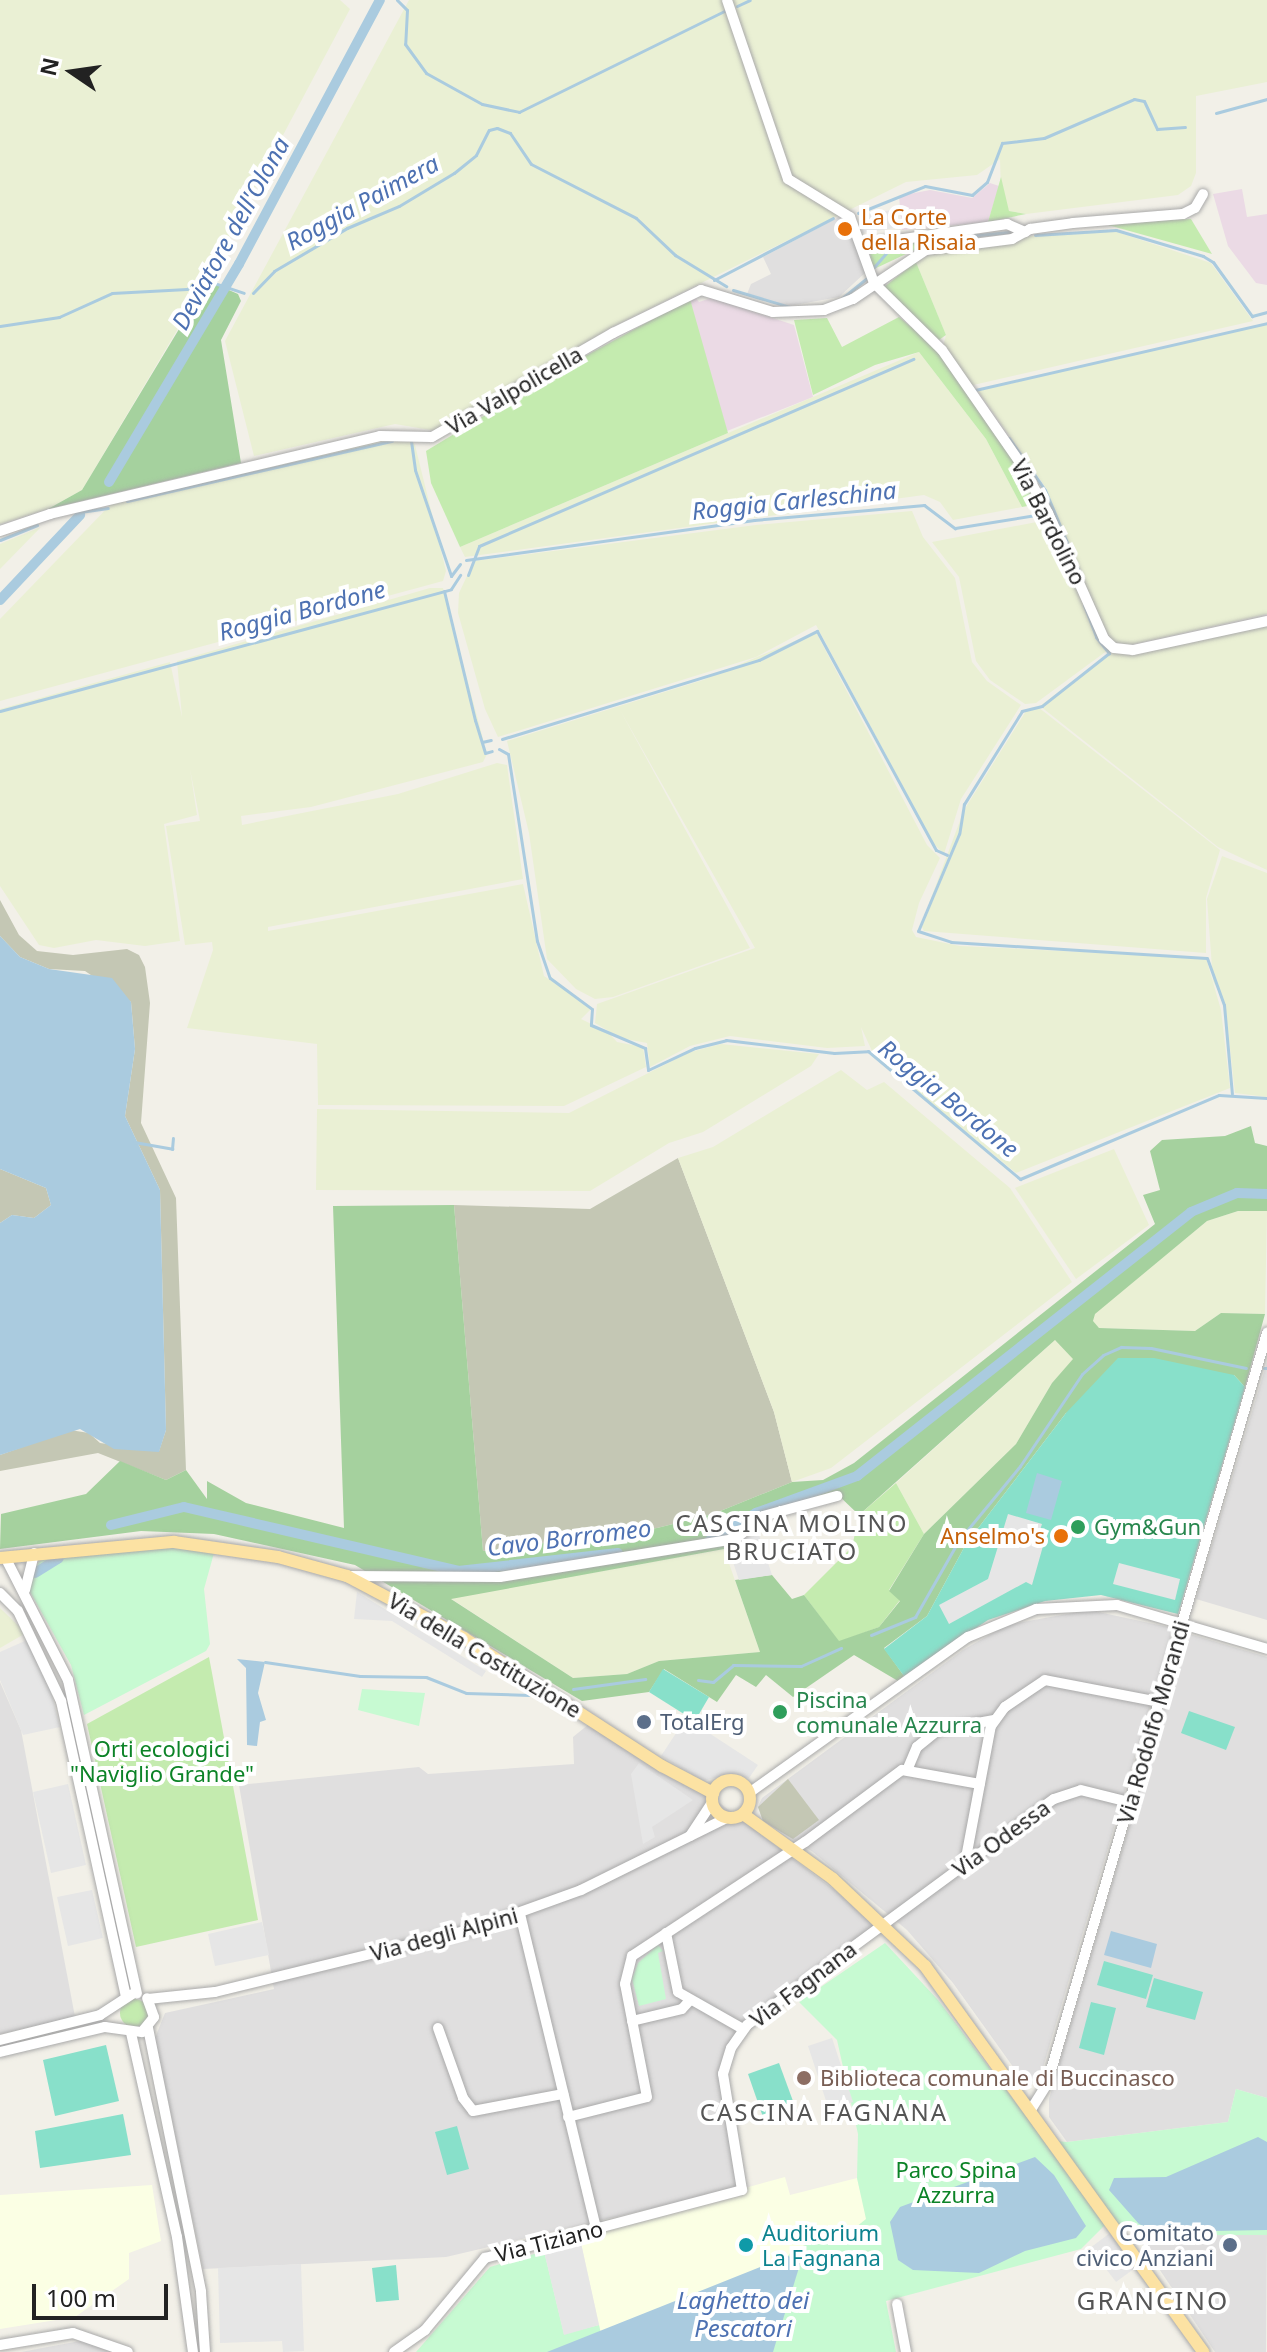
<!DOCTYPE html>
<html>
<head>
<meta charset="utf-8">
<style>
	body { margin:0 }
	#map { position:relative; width:1267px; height:2352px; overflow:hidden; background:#f2f0e8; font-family:"Noto Sans",sans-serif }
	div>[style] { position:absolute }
	.residential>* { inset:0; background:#e0dfdf }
	.industrial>* { inset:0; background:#ebdae5 }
	.education>* { inset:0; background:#fbffe4 }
	.construction>* { inset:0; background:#c4c7b4 }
	.farmland>* { inset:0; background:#eaf0d4 }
	.grass>* { inset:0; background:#c4ebaf }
	.round { border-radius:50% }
	.forest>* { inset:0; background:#a5d19e }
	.park>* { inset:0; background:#c7fad2 }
	.pitch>* { inset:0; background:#88e0ca }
	.parking>* { inset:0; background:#e6e6e6 }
	.water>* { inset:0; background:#aacbdf }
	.stream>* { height:3px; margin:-1.5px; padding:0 1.5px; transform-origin:1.5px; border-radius:1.5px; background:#aacbdf }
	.canal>* { height:10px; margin:-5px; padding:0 5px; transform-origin:5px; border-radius:5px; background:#aacbdf }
	.roads { filter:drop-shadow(0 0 2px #a9a9a9) drop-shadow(0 0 2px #a9a9a9) }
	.minor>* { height:10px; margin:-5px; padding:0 5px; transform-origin:5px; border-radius:5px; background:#fff }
	.major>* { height:12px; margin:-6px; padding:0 6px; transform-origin:6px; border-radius:6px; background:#fce2a3 }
	.major>.ring { margin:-6px; padding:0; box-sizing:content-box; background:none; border:12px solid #fce2a3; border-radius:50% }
	.dots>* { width:22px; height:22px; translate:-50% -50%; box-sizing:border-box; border:4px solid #fff; border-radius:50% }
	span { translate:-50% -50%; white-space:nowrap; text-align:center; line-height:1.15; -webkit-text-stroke:8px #fff; paint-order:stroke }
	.food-label { font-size:22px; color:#c56008 }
	.left { translate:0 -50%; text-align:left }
	.right { translate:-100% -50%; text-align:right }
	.street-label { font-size:22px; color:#222 }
	.leisure-label { font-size:22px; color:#27864d }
	.service-label { font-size:22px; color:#4e5e75 }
	.park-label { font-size:22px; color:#0c8327 }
	.education-label { font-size:22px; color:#785e54 }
	.culture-label { font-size:22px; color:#0d838f }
	.water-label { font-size:24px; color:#4d71b2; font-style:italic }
	.neighbourhood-label { font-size:24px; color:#555; letter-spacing:2px }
	.quarter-label { font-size:26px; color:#555; letter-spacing:2px }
	.north { position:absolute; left:32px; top:32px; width:80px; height:80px; -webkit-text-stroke:6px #fff; paint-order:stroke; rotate:283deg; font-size:22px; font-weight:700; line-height:32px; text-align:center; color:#222 }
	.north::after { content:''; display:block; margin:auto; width:28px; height:36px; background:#222; clip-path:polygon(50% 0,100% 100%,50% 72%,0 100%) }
	.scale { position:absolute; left:32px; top:2284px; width:136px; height:36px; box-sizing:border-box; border:4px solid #222; border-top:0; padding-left:10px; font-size:24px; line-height:28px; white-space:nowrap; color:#222; -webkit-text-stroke:6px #fff; paint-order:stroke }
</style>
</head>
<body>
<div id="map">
	<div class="residential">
		<div style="clip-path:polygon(841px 216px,848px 219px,866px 272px,839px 297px,789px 306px,747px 294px,751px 284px,771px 274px,763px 257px)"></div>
		<div style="clip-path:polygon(1267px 1362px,1267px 1620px,1196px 1599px)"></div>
		<div style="clip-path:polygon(1089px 1610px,1173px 1628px,1042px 2071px,1031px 2085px,1024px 2082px,953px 1983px,907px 1930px,813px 1852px,763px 1821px,758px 1807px,762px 1798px,963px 1650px,1007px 1625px)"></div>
		<div style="clip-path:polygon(1186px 1633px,1267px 1657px,1267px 2098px,1236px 2089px,1228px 2122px,1067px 2142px,1049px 2117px,1049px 2099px)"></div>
		<div style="clip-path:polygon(0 1682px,21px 1730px,75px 2017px,0 2034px)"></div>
		<div style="clip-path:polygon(589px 1724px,709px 1795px,878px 1923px,756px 2013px,719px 2075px,738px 2188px,446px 2257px,203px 2269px,155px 2038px,165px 2013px,274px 1989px,239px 1785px,419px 1767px,428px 1774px,574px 1764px,573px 1737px)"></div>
		<div style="clip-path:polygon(1135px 2233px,1267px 2235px,1266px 2352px,1215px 2352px)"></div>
		<div style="clip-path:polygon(85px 2340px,114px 2352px,21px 2352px)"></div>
	</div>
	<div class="industrial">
		<div style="clip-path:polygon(990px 183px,999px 186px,988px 222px,902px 230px,899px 196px,930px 190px,972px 198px)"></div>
		<div style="clip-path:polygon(1242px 189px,1247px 217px,1267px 214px,1267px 285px,1256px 283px,1228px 246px,1213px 194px)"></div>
		<div style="clip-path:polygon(695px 297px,699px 302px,711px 298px,794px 325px,813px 397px,727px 431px,689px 299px)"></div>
	</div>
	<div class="education">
		<div style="clip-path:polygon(785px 2177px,790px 2195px,857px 2178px,867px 2219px,851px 2231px,793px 2249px,788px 2256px,601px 2334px,579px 2234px)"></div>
		<div style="clip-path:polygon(152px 2185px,161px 2241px,129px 2253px,129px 2279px,75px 2317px,0 2329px,0 2195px)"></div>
	</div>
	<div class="construction">
		<div style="clip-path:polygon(0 900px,19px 935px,37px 951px,73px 955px,127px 949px,139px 955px,145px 967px,150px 1003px,141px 1123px,176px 1198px,186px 1470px,166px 1480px,98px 1453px,0 1471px,0 1455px,70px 1430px,89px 1433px,100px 1443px,159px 1451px,166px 1430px,160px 1190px,125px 1116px,135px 1049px,131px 1002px,85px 971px,49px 969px,20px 957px,0 936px)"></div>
		<div style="clip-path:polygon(678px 1158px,774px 1412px,792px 1482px,713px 1514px,657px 1528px,483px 1551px,454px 1205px,590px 1209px)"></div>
		<div style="clip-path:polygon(0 1169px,46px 1188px,51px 1205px,34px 1218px,12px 1215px,0 1223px)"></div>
		<div style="clip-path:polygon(788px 1779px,819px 1820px,793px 1839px,763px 1821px,758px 1807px)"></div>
	</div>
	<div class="farmland">
		<div style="clip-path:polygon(0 0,340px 0,350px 9px,198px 295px,82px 490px,48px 509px,0 524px)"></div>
		<div style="clip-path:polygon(409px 0,1267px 0,1267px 82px,1196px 96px,1196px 173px,1191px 186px,1178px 195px,1026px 214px,1009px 211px,1001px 192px,1000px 159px,977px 175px,906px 182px,612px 327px,436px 431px,395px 424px,254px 456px,225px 341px)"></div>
		<div style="clip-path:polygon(1114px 231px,1211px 263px,1253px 321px,969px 386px,943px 347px,946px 335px,916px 262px,931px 254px,1031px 236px)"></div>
		<div style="clip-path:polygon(1267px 324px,1267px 614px,1129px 645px,1112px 642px,1092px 606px,1046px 488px,978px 391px)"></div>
		<div style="clip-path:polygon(919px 352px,986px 439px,1022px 507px,953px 520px,940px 502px,924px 495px,465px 557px,460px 547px)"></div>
		<div style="clip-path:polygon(394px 438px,411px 439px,415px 445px,446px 571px,443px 581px,0 701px,0 619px,114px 501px)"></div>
		<div style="clip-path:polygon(912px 511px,923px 537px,955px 578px,972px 662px,987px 681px,1021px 705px,961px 799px,944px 854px,934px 844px,816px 625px,756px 657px,498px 737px,485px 709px,458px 613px,459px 593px,474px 561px,756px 525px)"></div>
		<div style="clip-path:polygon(1047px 520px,1108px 650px,1036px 703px,1025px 704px,990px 680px,976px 661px,959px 577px,932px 542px)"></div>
		<div style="clip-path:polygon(41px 527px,0 569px,0 544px)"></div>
		<div style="clip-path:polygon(430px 588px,443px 588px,487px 754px,483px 762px,311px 807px,241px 816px,242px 825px,398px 794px,497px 763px,507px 765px,523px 879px,268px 927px,268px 931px,523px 884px,544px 976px,592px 1008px,581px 1019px,608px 1032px,617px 1042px,643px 1047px,646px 1067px,564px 1106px,318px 1105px,317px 1044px,187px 1028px,213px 950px,212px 942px,185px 945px,166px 826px,200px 821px,190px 769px,197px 815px,164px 824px,180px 941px,145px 946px,96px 940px,54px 948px,39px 945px,0 886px,0 709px,170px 662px,182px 717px,177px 661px)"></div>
		<div style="clip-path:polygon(1267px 621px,1267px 870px,1218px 847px,1040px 706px,1109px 654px)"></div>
		<div style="clip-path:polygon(816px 632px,927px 845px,940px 858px,919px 903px,912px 930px,916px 937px,960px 946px,1206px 958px,1221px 1010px,1230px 1088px,1016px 1173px,901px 1079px,872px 1051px,861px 1027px,865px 1046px,827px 1048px,730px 1036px,690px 1046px,650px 1067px,647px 1043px,620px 1038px,595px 1023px,597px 1004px,755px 948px,620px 710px,750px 948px,613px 997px,595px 999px,576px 989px,547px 959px,529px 833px,507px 741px,703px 680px)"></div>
		<div style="clip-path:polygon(1038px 707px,1220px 850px,1206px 898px,1206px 953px,924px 931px,921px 925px,964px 810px,1026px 711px)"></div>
		<div style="clip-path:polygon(1222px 856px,1267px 873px,1267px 1097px,1235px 1093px,1225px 1004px,1213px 981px,1207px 899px)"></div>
		<div style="clip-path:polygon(721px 1044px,819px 1054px,811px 1066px,703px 1132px,669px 1143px,590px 1191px,316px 1190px,317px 1109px,569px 1113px,690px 1052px)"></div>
		<div style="clip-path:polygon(841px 1070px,867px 1090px,884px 1082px,1010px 1188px,1072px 1282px,831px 1468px,792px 1482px,774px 1412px,678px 1158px,713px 1147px)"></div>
		<div style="clip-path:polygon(1114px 1149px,1149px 1225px,1076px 1279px,1015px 1188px)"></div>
		<div style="clip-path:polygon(1238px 1211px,1267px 1211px,1265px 1314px,1221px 1313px,1195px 1331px,1099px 1328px,1093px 1322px,1094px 1314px,1207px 1221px)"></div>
		<div style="clip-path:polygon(1055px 1340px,1074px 1359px,1052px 1383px,1016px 1444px,924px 1534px,896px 1483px)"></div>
		<div style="clip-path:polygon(724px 1549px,760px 1652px,659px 1661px,627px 1674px,573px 1678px,450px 1598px)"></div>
		<div style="clip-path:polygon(0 1608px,26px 1633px,0 1648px)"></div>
	</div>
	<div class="grass">
		<div style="clip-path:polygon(1001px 177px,1009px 211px,1026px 214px,988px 222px)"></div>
		<div style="clip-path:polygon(1191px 219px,1212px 254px,1108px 225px,1169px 220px)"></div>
		<div style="clip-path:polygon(923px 239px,923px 246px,872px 270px,869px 245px)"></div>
		<div style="clip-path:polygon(916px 262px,946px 335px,936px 342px,884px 287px)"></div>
		<div style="clip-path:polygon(690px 299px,728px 433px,460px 547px,431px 483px,426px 451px,556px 372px)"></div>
		<div style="clip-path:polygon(899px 317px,934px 346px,1017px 464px,1039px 504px,1022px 507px,986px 439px,919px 352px,875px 365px,813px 395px,794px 320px,827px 318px,842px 347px)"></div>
		<div style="clip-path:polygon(896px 1483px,924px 1534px,889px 1590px,900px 1600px,879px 1627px,839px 1642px,804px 1595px,852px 1547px,859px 1515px)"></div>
		<div style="clip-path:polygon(209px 1657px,258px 1920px,136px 1947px,87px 1724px)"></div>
		<div class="round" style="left:120px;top:1999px;width:28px;height:28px"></div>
	</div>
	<div class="forest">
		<div style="clip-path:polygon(208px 281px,238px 294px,241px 301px,221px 340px,241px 463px,48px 509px,82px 490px)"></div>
		<div style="clip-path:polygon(evenodd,1251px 1126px,1255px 1143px,1267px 1146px,1267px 1211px,1238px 1211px,1207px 1221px,1095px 1314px,1093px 1321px,1099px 1328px,1195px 1331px,1221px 1313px,1265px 1314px,1245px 1387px,1234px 1375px,1066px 1413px,966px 1544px,927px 1616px,884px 1648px,904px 1676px,898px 1681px,854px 1655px,793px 1697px,766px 1675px,756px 1687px,736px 1675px,717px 1702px,664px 1669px,649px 1692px,582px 1701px,355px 1565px,214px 1534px,141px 1531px,0 1549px,1px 1514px,86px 1494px,120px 1461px,166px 1480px,186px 1470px,207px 1499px,207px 1481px,246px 1503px,344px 1528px,333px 1206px,454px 1205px,483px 1551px,657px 1528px,713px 1514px,792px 1482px,823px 1480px,854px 1463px,1155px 1224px,1143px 1195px,1160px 1190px,1150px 1151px,1162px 1140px,1225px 1136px,1251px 1126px,1055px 1340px,1073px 1359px,1052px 1383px,1016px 1444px,924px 1534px,889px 1591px,900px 1601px,879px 1627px,839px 1641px,804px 1595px,792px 1599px,772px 1575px,735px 1580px,760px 1652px,659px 1661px,627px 1674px,573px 1678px,451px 1599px,724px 1549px,723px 1540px,759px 1515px,836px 1493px,859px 1515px,1055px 1340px)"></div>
	</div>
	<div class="park">
		<div style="clip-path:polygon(171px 1548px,214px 1553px,204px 1589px,210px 1644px,206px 1651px,84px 1715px,71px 1665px,29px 1590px,31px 1573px,42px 1558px)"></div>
		<div style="clip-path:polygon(362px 1689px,425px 1693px,419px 1726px,358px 1710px)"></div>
		<div style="clip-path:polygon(885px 1943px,938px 2000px,1044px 2140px,1067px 2142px,1228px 2122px,1236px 2089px,1267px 2098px,1267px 2235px,1164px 2235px,1104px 2226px,1081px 2249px,886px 2301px,896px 2352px,416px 2352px,490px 2267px,544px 2251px,564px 2334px,599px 2325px,601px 2334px,788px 2256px,793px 2249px,851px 2231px,866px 2219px,857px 2178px,858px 2134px,837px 2040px,799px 2002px)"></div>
		<div style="clip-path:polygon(658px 1945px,663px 1951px,658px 1953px,666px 1999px,639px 2006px,632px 1979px,638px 1963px)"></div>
	</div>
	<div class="pitch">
		<div style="clip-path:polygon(1118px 1358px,1154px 1358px,1234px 1375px,1245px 1387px,1178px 1614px,1101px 1595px,1045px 1601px,988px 1620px,904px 1676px,884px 1649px,927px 1616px,966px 1544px,1066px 1413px)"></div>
		<div style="clip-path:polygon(663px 1669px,709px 1697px,695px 1721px,649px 1692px)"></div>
		<div style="clip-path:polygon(1189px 1711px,1235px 1727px,1226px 1750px,1181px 1733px)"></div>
		<div style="clip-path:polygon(1104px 1961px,1153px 1975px,1146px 1999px,1097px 1985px)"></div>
		<div style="clip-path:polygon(1154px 1978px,1203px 1992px,1195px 2020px,1146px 2007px)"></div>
		<div style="clip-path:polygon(1091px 2002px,1116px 2008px,1104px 2055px,1079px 2048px)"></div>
		<div style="clip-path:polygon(106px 2045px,119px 2101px,55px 2116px,43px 2060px)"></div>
		<div style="clip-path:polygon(779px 2063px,797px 2112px,765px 2123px,748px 2074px)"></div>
		<div style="clip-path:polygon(123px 2114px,131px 2155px,40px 2168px,35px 2131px)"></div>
		<div style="clip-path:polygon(457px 2126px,469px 2169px,447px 2175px,435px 2132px)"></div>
		<div style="clip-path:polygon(396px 2265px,399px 2300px,376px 2302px,372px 2268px)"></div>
	</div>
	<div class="parking">
		<div style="clip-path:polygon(892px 210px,895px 228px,862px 233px,860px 215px)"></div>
		<div style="clip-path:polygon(1008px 1514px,1042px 1524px,1038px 1536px,1045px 1539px,1032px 1585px,1026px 1582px,949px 1624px,939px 1605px,988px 1579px)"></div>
		<div style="clip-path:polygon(759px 1535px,772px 1575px,739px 1580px,726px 1541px)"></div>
		<div style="clip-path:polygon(1119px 1563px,1180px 1579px,1175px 1600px,1113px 1584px)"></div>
		<div style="clip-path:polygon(357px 1592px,486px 1671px,482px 1677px,392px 1621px,354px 1619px)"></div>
		<div style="clip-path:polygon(27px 1640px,49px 1684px,60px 1727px,23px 1735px,0 1680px,0 1652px)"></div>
		<div style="clip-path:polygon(686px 1718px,758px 1765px,749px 1778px,726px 1775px,703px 1781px,661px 1756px)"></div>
		<div style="clip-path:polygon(639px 1763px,693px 1800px,652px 1827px,655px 1837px,643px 1844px,631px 1774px)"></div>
		<div style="clip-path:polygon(68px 1784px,86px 1865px,51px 1873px,33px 1792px)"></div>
		<div style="clip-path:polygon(92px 1890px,103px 1938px,68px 1946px,57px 1897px)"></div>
		<div style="clip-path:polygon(262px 1922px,269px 1955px,215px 1966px,208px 1934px)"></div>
		<div style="clip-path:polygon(832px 2038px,853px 2102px,829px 2110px,808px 2046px)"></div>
		<div style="clip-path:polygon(1110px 2233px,1135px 2268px,1116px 2282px,1090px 2248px)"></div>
		<div style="clip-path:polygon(579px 2234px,599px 2325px,564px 2335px,542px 2243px)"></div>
		<div style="clip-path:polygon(301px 2264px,304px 2351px,283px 2352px,282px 2341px,220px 2343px,218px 2268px)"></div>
	</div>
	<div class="water">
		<div style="clip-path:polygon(0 936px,20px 957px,49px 969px,112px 978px,131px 1002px,135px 1049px,125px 1116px,160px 1190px,166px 1430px,159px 1452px,114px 1449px,80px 1429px,0 1455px,0 1223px,12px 1215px,34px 1218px,51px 1205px,46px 1188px,0 1169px)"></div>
		<div style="clip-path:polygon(1037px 1473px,1062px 1481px,1051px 1520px,1026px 1513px)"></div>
		<div style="clip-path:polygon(237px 1659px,265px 1662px,258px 1693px,266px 1720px,260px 1722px,257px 1746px,247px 1745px,246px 1668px)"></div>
		<div style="clip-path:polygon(1111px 1931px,1157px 1944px,1151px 1968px,1104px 1955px)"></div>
		<div style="clip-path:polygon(1258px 2137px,1267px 2142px,1267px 2230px,1157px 2232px,1139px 2224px,1109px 2190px,1114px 2178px,1166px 2177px)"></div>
		<div style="clip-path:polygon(1035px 2157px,1054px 2175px,1086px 2226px,1076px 2238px,1025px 2251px,979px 2273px,913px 2270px,898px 2260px,890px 2222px,900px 2207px)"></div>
		<div style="clip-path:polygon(788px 2256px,801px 2261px,773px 2352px,547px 2352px)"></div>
	</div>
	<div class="stream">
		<div style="left:397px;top:0;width:14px;rotate:45deg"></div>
		<div style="left:407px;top:10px;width:34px;rotate:93deg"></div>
		<div style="left:405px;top:44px;width:36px;rotate:54deg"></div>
		<div style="left:426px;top:73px;width:64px;rotate:29deg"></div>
		<div style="left:482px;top:104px;width:38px;rotate:12deg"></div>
		<div style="left:519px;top:112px;width:231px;rotate:-26.2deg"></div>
		<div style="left:737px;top:6px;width:14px;rotate:-25deg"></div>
		<div style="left:1216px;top:113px;width:53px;rotate:-15.4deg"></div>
		<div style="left:858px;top:213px;width:72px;rotate:-21.9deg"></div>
		<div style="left:925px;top:186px;width:48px;rotate:10.8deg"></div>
		<div style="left:972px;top:195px;width:20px;rotate:-41deg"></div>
		<div style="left:987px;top:182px;width:42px;rotate:-69deg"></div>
		<div style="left:1002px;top:143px;width:42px;rotate:-6.8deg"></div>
		<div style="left:1044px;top:138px;width:98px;rotate:-23.4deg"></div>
		<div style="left:1134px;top:99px;width:10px;rotate:11deg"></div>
		<div style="left:1144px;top:101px;width:31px;rotate:65deg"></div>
		<div style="left:1157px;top:129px;width:28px;rotate:-4deg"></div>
		<div style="left:1035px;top:235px;width:81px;rotate:-3.5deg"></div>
		<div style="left:1116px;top:230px;width:91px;rotate:16.6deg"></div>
		<div style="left:1203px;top:256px;width:12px;rotate:31deg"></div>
		<div style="left:1213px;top:262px;width:67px;rotate:54.2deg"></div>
		<div style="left:1252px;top:316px;width:16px;rotate:-15deg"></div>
		<div style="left:959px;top:237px;width:50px;rotate:-5.7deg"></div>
		<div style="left:874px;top:267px;width:28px;rotate:-49deg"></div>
		<div style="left:714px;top:280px;width:134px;rotate:-27.5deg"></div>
		<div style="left:733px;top:290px;width:59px;rotate:16.6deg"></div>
		<div style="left:253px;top:293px;width:30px;rotate:-46deg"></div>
		<div style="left:274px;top:271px;width:85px;rotate:-30.5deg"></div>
		<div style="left:347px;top:228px;width:56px;rotate:-22.9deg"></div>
		<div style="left:399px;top:206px;width:64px;rotate:-31deg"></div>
		<div style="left:454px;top:173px;width:28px;rotate:-39deg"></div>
		<div style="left:476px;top:155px;width:28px;rotate:-63deg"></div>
		<div style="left:489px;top:130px;width:8px;rotate:-14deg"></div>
		<div style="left:497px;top:128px;width:14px;rotate:21deg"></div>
		<div style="left:510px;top:133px;width:37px;rotate:56deg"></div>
		<div style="left:531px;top:164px;width:118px;rotate:27.2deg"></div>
		<div style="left:636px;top:218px;width:54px;rotate:43.5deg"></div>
		<div style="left:675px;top:255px;width:60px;rotate:31.3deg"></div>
		<div style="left:841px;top:299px;width:33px;rotate:-39deg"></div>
		<div style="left:0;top:326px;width:60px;rotate:-8.7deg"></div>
		<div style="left:59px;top:317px;width:58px;rotate:-24.4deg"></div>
		<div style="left:112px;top:293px;width:75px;rotate:-3.1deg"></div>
		<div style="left:187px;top:289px;width:18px;rotate:-34deg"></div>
		<div style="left:202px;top:279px;width:44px;rotate:18.4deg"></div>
		<div style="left:975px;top:390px;width:300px;rotate:-12.9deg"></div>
		<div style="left:1009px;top:438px;width:63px;rotate:55.3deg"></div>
		<div style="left:1045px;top:490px;width:86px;rotate:67.3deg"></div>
		<div style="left:411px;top:441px;width:29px;rotate:82deg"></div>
		<div style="left:415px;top:470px;width:112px;rotate:71.2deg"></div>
		<div style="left:451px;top:576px;width:15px;rotate:-53deg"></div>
		<div style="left:127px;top:501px;width:272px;rotate:-12.8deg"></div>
		<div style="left:80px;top:512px;width:28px;rotate:-8deg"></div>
		<div style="left:0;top:540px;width:40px;rotate:-22deg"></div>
		<div style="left:466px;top:560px;width:291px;rotate:-7.9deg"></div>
		<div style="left:754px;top:520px;width:171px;rotate:-5deg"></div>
		<div style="left:924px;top:505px;width:39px;rotate:37deg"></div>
		<div style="left:955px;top:528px;width:88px;rotate:-9.1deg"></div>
		<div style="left:1042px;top:514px;width:77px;rotate:66.4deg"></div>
		<div style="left:468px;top:575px;width:31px;rotate:-69deg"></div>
		<div style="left:479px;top:546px;width:473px;rotate:-23.3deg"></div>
		<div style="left:444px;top:591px;width:133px;rotate:76.5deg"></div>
		<div style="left:475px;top:720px;width:34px;rotate:73deg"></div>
		<div style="left:485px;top:753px;width:7px;rotate:-16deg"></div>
		<div style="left:1084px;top:605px;width:34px;rotate:69deg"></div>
		<div style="left:1096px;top:637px;width:21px;rotate:51deg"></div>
		<div style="left:1109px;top:653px;width:85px;rotate:141.7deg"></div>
		<div style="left:1042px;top:706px;width:21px;rotate:166deg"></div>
		<div style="left:1022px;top:711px;width:110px;rotate:121.9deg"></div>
		<div style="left:964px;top:804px;width:30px;rotate:99deg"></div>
		<div style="left:959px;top:834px;width:105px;rotate:112.9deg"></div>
		<div style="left:918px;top:931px;width:35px;rotate:18deg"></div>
		<div style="left:951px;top:942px;width:256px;rotate:3.6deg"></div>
		<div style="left:1207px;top:958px;width:50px;rotate:70.1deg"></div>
		<div style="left:1224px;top:1005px;width:89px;rotate:84.9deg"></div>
		<div style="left:0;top:711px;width:467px;rotate:-15.1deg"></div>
		<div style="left:451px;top:589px;width:17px;rotate:-57deg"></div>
		<div style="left:502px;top:739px;width:269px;rotate:-17.1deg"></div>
		<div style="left:759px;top:660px;width:65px;rotate:-26.6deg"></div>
		<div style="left:817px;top:631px;width:249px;rotate:61.5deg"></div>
		<div style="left:936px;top:850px;width:12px;rotate:24deg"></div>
		<div style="left:482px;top:742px;width:9px;rotate:-13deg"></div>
		<div style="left:499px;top:749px;width:10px;rotate:29deg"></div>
		<div style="left:508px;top:754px;width:189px;rotate:81.2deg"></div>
		<div style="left:537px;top:941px;width:39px;rotate:71deg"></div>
		<div style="left:550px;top:978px;width:52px;rotate:36.4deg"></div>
		<div style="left:592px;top:1009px;width:16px;rotate:94deg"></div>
		<div style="left:591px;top:1025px;width:59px;rotate:23.1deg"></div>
		<div style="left:645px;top:1048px;width:22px;rotate:82deg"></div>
		<div style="left:648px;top:1070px;width:52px;rotate:-25.1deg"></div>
		<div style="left:695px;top:1048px;width:32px;rotate:-14deg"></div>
		<div style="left:726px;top:1040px;width:109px;rotate:6.9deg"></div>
		<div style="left:834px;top:1053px;width:34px;rotate:-3deg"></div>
		<div style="left:868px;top:1051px;width:199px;rotate:40.1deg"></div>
		<div style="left:1020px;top:1179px;width:216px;rotate:-22.9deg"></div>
		<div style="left:1219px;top:1095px;width:48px;rotate:3.6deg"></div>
		<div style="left:134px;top:1142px;width:39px;rotate:10deg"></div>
		<div style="left:172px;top:1149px;width:11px;rotate:-85deg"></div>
		<div style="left:1264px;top:1368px;width:3px"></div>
		<div style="left:871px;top:1635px;width:48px;rotate:-22.2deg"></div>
		<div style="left:915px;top:1617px;width:89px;rotate:-60.3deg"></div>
		<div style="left:959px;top:1540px;width:96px;rotate:-50.5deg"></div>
		<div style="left:1020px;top:1466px;width:111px;rotate:-56deg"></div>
		<div style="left:1082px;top:1374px;width:28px;rotate:-42deg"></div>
		<div style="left:1103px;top:1355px;width:20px;rotate:-24deg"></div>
		<div style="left:1121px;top:1347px;width:30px;rotate:2deg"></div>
		<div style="left:1151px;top:1348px;width:97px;rotate:11.9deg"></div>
		<div style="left:265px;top:1662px;width:96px;rotate:8.4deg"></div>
		<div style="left:360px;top:1676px;width:66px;rotate:0.9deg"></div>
		<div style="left:426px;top:1677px;width:43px;rotate:21.8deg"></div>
		<div style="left:466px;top:1693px;width:63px;rotate:1.8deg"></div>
		<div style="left:698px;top:1680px;width:15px;rotate:8deg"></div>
		<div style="left:713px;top:1682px;width:26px;rotate:-40deg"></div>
		<div style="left:733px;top:1665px;width:68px;rotate:0.8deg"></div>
		<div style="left:801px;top:1666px;width:44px;rotate:-24.2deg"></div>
		<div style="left:573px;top:1689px;width:73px;rotate:-7.9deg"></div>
	</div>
	<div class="canal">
		<div style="left:109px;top:482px;width:254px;rotate:-59.2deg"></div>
		<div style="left:239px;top:264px;width:299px;rotate:-61.9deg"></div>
		<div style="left:0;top:600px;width:117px;rotate:-46.7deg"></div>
		<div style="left:111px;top:1525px;width:75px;rotate:-13.9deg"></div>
		<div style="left:184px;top:1507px;width:281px;rotate:13.1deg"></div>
		<div style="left:458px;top:1571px;width:161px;rotate:-6.4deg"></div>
		<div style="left:709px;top:1541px;width:55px;rotate:-30.8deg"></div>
		<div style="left:756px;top:1513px;width:108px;rotate:-20.1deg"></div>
		<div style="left:857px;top:1476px;width:426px;rotate:-38.3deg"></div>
		<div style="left:1191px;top:1212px;width:50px;rotate:-22.4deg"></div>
		<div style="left:1237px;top:1193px;width:30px;rotate:2deg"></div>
		<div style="left:35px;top:1573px;width:28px;rotate:-32deg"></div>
	</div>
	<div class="roads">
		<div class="minor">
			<div style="left:727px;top:0;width:189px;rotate:71.2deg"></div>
			<div style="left:788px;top:179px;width:73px;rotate:31.5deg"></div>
			<div style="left:850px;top:217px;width:70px;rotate:70deg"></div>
			<div style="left:874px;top:283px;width:95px;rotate:44.6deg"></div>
			<div style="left:942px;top:350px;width:135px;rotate:55.3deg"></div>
			<div style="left:1019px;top:461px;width:60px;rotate:60.9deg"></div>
			<div style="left:1048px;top:513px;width:138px;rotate:66deg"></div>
			<div style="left:1104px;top:639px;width:13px;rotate:42deg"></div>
			<div style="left:1114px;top:648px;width:19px;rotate:6deg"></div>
			<div style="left:1133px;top:650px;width:137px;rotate:-12.2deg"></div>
			<div style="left:862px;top:245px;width:147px;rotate:-8.2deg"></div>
			<div style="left:1007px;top:224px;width:20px;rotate:24deg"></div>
			<div style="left:0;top:531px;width:53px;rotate:-18.8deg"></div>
			<div style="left:50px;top:514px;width:339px;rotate:-13.3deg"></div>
			<div style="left:380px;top:436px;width:52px;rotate:1.1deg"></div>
			<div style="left:432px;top:437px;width:209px;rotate:-29.9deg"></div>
			<div style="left:613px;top:333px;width:98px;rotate:-26deg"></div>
			<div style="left:701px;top:290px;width:75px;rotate:17deg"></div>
			<div style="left:773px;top:312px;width:51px;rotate:-2.2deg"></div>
			<div style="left:824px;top:310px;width:31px;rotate:-21deg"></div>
			<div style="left:853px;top:299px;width:88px;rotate:-33.9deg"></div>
			<div style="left:926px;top:250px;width:87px;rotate:-7.3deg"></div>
			<div style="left:1012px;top:239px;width:21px;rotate:-29deg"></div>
			<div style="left:1030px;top:229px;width:43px;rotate:-7.9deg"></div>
			<div style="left:1073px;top:223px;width:110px;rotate:-4.7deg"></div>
			<div style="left:1183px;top:214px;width:13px;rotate:-27deg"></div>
			<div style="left:1195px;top:208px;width:16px;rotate:-60deg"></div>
			<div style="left:5px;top:1557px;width:138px;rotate:62.9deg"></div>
			<div style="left:68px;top:1680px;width:321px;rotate:77.6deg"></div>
			<div style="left:349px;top:1576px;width:151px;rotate:0.4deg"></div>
			<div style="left:500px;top:1577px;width:238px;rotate:-9.2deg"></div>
			<div style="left:735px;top:1539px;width:36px;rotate:-39deg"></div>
			<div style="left:763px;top:1516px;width:77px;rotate:-15.1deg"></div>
			<div style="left:25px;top:1590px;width:38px;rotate:-76deg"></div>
			<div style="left:0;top:1593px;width:25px;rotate:45deg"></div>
			<div style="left:18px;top:1611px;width:100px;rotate:64.5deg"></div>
			<div style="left:61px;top:1701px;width:302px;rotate:77.6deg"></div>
			<div style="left:908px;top:1768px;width:23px;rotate:-67deg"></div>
			<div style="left:917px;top:1747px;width:27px;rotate:-39deg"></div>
			<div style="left:938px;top:1730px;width:57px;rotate:-10.1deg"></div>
			<div style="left:749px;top:1793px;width:269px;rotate:-35.5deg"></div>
			<div style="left:968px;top:1637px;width:74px;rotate:-22.4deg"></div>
			<div style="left:1036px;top:1609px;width:81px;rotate:-2.8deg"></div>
			<div style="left:1117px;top:1605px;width:156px;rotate:16.3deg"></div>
			<div style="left:690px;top:1836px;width:42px;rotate:-56.7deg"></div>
			<div style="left:965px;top:1863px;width:139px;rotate:-79.3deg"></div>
			<div style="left:991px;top:1726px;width:24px;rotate:-54deg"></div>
			<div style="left:1005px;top:1707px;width:48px;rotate:-34deg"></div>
			<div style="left:1045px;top:1680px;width:116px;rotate:10.9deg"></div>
			<div style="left:520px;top:1914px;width:324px;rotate:76.4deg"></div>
			<div style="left:666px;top:1933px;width:60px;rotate:78.5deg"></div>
			<div style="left:678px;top:1992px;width:75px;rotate:29.6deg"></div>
			<div style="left:148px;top:1999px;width:67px;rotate:-6deg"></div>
			<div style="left:215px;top:1992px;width:262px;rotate:-13.7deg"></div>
			<div style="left:470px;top:1930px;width:118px;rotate:-19.8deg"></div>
			<div style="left:581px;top:1890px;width:163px;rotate:-26.3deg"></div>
			<div style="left:632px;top:2021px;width:51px;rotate:-13.5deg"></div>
			<div style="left:682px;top:2009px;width:12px;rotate:-48deg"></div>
			<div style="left:148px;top:2028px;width:269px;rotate:78.6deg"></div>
			<div style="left:201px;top:2292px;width:60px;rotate:86.2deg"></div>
			<div style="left:438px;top:2028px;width:74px;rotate:70.3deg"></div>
			<div style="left:463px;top:2098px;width:16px;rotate:52deg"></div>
			<div style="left:473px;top:2111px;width:92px;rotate:-10.7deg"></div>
			<div style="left:131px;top:2033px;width:209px;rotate:77.3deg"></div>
			<div style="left:177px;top:2237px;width:116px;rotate:82.1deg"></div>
			<div style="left:0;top:2040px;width:103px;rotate:-14deg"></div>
			<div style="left:100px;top:2015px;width:38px;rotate:-33deg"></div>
			<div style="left:0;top:2052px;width:108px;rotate:-13.4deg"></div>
			<div style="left:105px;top:2027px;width:37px;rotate:8deg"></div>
			<div style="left:142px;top:2032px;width:19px;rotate:-51deg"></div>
			<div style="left:154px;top:2017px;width:20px;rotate:-110deg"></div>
			<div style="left:1032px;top:2108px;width:28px;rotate:-58deg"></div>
			<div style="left:1047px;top:2084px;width:783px;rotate:-73.67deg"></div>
			<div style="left:568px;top:2117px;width:81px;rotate:-14.2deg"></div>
			<div style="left:647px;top:2097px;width:115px;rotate:-101deg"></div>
			<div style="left:625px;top:1984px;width:29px;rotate:-76deg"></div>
			<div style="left:632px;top:1956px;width:207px;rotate:-33.4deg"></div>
			<div style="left:805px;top:1842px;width:121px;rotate:-36.6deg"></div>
			<div style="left:902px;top:1770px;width:79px;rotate:10.2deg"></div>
			<div style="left:897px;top:2304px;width:49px;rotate:79.4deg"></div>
			<div style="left:0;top:2345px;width:74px;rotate:-9.3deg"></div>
			<div style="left:73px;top:2333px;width:58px;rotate:19.1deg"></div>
			<div style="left:394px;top:2352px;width:38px;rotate:-35deg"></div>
			<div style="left:425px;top:2330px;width:94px;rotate:-50.2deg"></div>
			<div style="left:485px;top:2258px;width:266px;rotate:-14.8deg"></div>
			<div style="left:742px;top:2190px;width:118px;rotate:-99.3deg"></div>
			<div style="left:723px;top:2074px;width:27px;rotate:-73deg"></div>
			<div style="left:731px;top:2048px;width:28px;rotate:-55deg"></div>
			<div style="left:747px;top:2025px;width:381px;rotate:-36.4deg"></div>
			<div style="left:1054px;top:1799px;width:28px;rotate:-18deg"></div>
			<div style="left:1081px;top:1790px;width:49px;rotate:14deg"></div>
		</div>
		<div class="major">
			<div style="left:0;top:1558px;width:175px;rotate:-5.3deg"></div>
			<div style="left:174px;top:1542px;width:105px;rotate:8.2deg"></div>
			<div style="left:278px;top:1557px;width:72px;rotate:15.4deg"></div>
			<div style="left:347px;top:1576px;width:132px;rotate:27.9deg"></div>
			<div style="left:464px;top:1638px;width:236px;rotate:32.9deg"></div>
			<div style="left:662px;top:1766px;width:58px;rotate:27.9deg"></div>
			<div class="ring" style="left:712px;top:1780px;width:26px;height:26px"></div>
			<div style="left:743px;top:1814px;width:111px;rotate:35.8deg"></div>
			<div style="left:833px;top:1879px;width:127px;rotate:43.4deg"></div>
			<div style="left:925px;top:1966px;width:476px;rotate:54.2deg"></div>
		</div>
	</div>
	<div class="dots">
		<div style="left:845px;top:229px;background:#e8710a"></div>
		<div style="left:1078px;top:1527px;background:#2e9e5b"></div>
		<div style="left:1061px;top:1536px;background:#e8710a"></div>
		<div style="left:780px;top:1712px;background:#2e9e5b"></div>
		<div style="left:644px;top:1722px;background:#5c6f8a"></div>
		<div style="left:804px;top:2078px;background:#8d6e63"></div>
		<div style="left:746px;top:2245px;background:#0f9aa8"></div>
		<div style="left:1230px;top:2245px;background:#5c6f8a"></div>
	</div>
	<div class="food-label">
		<span class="left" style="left:861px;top:229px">La Corte<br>della Risaia</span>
		<span class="right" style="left:1045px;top:1536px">Anselmo's</span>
	</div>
	<div class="street-label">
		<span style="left:514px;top:390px;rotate:-30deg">Via Valpolicella</span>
		<span style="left:1049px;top:522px;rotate:63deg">Via Bardolino</span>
		<span style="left:485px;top:1655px;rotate:31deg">Via della Costituzione</span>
		<span style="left:1153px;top:1722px;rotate:-74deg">Via Rodolfo Morandi</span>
		<span style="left:1001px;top:1838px;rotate:-36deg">Via Odessa</span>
		<span style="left:444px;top:1934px;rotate:-15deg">Via degli Alpini</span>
		<span style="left:803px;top:1984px;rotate:-37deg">Via Fagnana</span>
		<span style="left:549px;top:2241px;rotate:-14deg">Via Tiziano</span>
	</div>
	<div class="leisure-label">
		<span class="left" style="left:1094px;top:1527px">Gym&amp;Gun</span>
		<span class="left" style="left:796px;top:1712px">Piscina<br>comunale Azzurra</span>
	</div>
	<div class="service-label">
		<span class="left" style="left:660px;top:1722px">TotalErg</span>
		<span class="right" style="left:1214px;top:2245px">Comitato<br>civico Anziani</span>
	</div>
	<div class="park-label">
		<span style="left:162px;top:1761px">Orti ecologici<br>"Naviglio Grande"</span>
		<span style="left:956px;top:2182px">Parco Spina<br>Azzurra</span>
	</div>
	<div class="education-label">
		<span class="left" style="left:820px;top:2078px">Biblioteca comunale di Buccinasco</span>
	</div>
	<div class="culture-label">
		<span class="left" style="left:762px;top:2245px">Auditorium<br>La Fagnana</span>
	</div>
	<div class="water-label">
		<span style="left:362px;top:202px;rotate:-29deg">Roggia Paimera</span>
		<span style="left:230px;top:233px;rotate:-61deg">Deviatore dell'Olona</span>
		<span style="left:794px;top:500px;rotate:-6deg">Roggia Carleschina</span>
		<span style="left:302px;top:610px;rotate:-15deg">Roggia Bordone</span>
		<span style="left:949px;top:1098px;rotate:39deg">Roggia Bordone</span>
		<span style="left:569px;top:1537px;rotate:-7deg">Cavo Borromeo</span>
		<span style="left:743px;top:2314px">Laghetto dei<br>Pescatori</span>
	</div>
	<div class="neighbourhood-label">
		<span style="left:792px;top:1537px">CASCINA MOLINO<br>BRUCIATO</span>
		<span style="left:824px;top:2112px">CASCINA FAGNANA</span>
	</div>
	<div class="quarter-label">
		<span style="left:1153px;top:2301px">GRANCINO</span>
	</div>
	<div class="north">N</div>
	<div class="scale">100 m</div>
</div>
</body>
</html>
